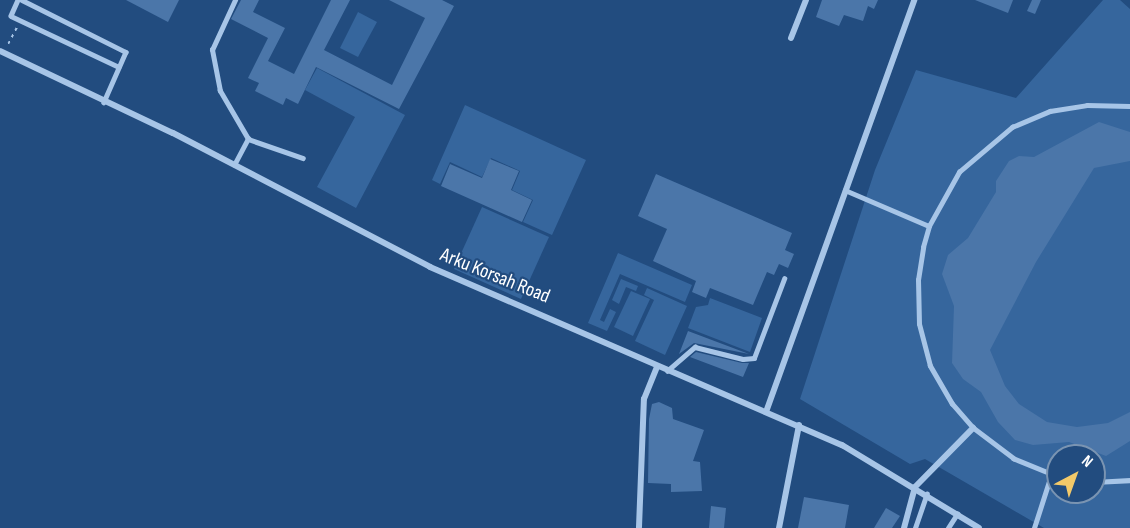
<!DOCTYPE html>
<html>
<head>
<meta charset="utf-8">
<style>
	body { margin:0 }
	#map { position:relative; width:1130px; height:528px; overflow:hidden; background:#224c7f; font-family:"Sofia Sans Condensed",sans-serif }
	div>[style] { position:absolute }
	.green>* { inset:0; background:#36669d }
	.building>* { inset:0; background:#4b76a9 }
	.path>* { height:1.5px; margin-top:-0.75px; transform-origin:0; background:repeating-linear-gradient(90deg,#a7c5e7 0 3px,transparent 0 7.5px) }
	.service>* { height:4.5px; margin:-2.25px; padding:0 2.25px; transform-origin:2.25px; border-radius:2.25px; background:#a7c5e7 }
	.minor>* { height:6px; margin:-3px; padding:0 3px; transform-origin:3px; border-radius:3px; background:#a7c5e7 }
	span { translate:-50% -50%; white-space:nowrap; text-align:center; line-height:1.15; -webkit-text-stroke:4.5px #224c7f; paint-order:stroke }
	.street-label { font-size:20px; color:#fff }
	.north { position:absolute; left:1046px; top:444px; width:60px; height:60px; box-sizing:border-box; background:#224c7f; border:2px solid #7a94b2; border-radius:50%; rotate:41deg; font-size:16px; font-weight:700; line-height:24px; text-align:center; color:#fff }
	.north::after { content:''; display:block; margin:auto; width:21px; height:27px; background:#f3c969; clip-path:polygon(50% 0,100% 100%,50% 72%,0 100%) }
</style>
</head>
<body>
<div id="map">
	<div class="green">
		<div style="clip-path:polygon(evenodd,1103px 0,1120px 0,1130px 9px,1130px 528px,1044px 528px,925px 459px,910px 464px,800px 399px,875px 170px,916px 70px,1016px 98px,1103px 0,1058px 456px,1094px 456px,1094px 492px,1058px 492px,1058px 456px)"></div>
		<div style="clip-path:polygon(358px 12px,377px 22px,358px 57px,340px 48px)"></div>
		<div style="clip-path:polygon(317px 68px,405px 115px,356px 208px,317px 187px,355px 117px,305px 90px)"></div>
		<div style="clip-path:polygon(465px 105px,586px 160px,552px 235px,523px 222px,533px 200px,512px 190px,520px 171px,491px 158px,482px 177px,450px 162px,440px 184px,432px 180px)"></div>
		<div style="clip-path:polygon(482px 207px,549px 237px,521px 299px,454px 269px)"></div>
		<div style="clip-path:polygon(618px 253px,692px 285px,685px 302px,620px 274px,600px 320px,604px 322px,610px 309px,616px 312px,607px 331px,588px 323px)"></div>
		<div style="clip-path:polygon(621px 279px,638px 286px,636px 291px,626px 287px,619px 304px,612px 300px)"></div>
		<div style="clip-path:polygon(647px 288px,687px 306px,665px 355px,635px 341px,654px 300px,644px 295px)"></div>
		<div style="clip-path:polygon(631px 291px,650px 299px,633px 336px,614px 327px)"></div>
		<div style="clip-path:polygon(710px 298px,762px 318px,750px 352px,688px 328px,696px 307px,708px 305px)"></div>
	</div>
	<div class="building">
		<div style="clip-path:polygon(126px 0,179px 0,168px 22px)"></div>
		<div style="clip-path:polygon(241px 0,259px 0,253px 12px,285px 28px,268px 61px,294px 74px,331px 0,350px 0,324px 50px,392px 85px,425px 18px,389px 0,442px 0,454px 6px,399px 109px,316px 67px,298px 104px,286px 98px,283px 105px,255px 91px,259px 83px,248px 78px,268px 38px,231px 19px)"></div>
		<div style="clip-path:polygon(822px 0,878px 0,874px 9px,868px 6px,863px 21px,844px 15px,839px 26px,816px 17px)"></div>
		<div style="clip-path:polygon(975px 0,1013px 0,1008px 13px)"></div>
		<div style="clip-path:polygon(1032px 0,1041px 0,1035px 14px,1027px 11px)"></div>
		<div style="clip-path:polygon(1099px 122px,1130px 132px,1130px 161px,1094px 168px,1036px 262px,990px 350px,1005px 386px,1019px 404px,1047px 422px,1077px 427px,1108px 423px,1130px 412px,1130px 441px,1106px 456px,1069px 442px,1033px 445px,1015px 440px,998px 422px,981px 392px,963px 379px,952px 363px,954px 306px,942px 274px,948px 255px,968px 238px,996px 192px,996px 181px,1009px 161px,1019px 156px,1034px 157px)"></div>
		<div style="clip-path:polygon(490px 159px,519px 171px,511px 190px,532px 200px,522px 222px,441px 186px,450px 164px,482px 178px)"></div>
		<div style="clip-path:polygon(656px 174px,792px 233px,785px 250px,794px 254px,788px 268px,779px 264px,774px 275px,767px 272px,753px 305px,710px 288px,706px 298px,692px 292px,696px 281px,653px 261px,667px 229px,638px 216px)"></div>
		<div style="clip-path:polygon(688px 331px,749px 354px,694px 343px,679px 354px)"></div>
		<div style="clip-path:polygon(696px 352px,742px 363px,749px 363px,743px 377px,690px 357px)"></div>
		<div style="clip-path:polygon(659px 402px,672px 408px,673px 419px,704px 430px,693px 461px,700px 462px,702px 491px,671px 492px,671px 484px,648px 483px,649px 419px,652px 404px)"></div>
		<div style="clip-path:polygon(804px 497px,849px 505px,845px 528px,798px 528px)"></div>
		<div style="clip-path:polygon(711px 506px,726px 508px,724px 528px,709px 528px)"></div>
		<div style="clip-path:polygon(886px 508px,900px 516px,892px 528px,874px 528px)"></div>
	</div>
	<div class="path">
		<div style="left:8px;top:44px;width:19px;rotate:-62deg"></div>
	</div>
	<div class="service">
		<div style="left:18px;top:0;width:17px;rotate:114deg"></div>
		<div style="left:11px;top:16px;width:119px;rotate:25.3deg"></div>
		<div style="left:22px;top:0;width:116px;rotate:26.6deg"></div>
		<div style="left:126px;top:52px;width:55px;rotate:113.7deg"></div>
		<div style="left:248px;top:139px;width:58px;rotate:19.1deg"></div>
		<div style="left:234px;top:165px;width:30px;rotate:-62deg"></div>
		<div style="left:248px;top:139px;width:56px;rotate:-120.3deg"></div>
		<div style="left:220px;top:91px;width:42px;rotate:-101deg"></div>
		<div style="left:212px;top:50px;width:55px;rotate:-65.3deg"></div>
		<div style="left:845px;top:190px;width:91px;rotate:23.2deg"></div>
		<div style="left:667px;top:371px;width:37px;rotate:-41deg"></div>
		<div style="left:695px;top:347px;width:49px;rotate:14deg"></div>
		<div style="left:743px;top:359px;width:11px;rotate:-5deg"></div>
		<div style="left:754px;top:358px;width:85px;rotate:-69.2deg"></div>
		<div style="left:1058px;top:477px;width:48px;rotate:-157.8deg"></div>
		<div style="left:1014px;top:459px;width:51px;rotate:-142.9deg"></div>
		<div style="left:973px;top:428px;width:32px;rotate:-131deg"></div>
		<div style="left:952px;top:404px;width:44px;rotate:-120.1deg"></div>
		<div style="left:930px;top:366px;width:43px;rotate:-104.7deg"></div>
		<div style="left:919px;top:324px;width:44px;rotate:-91.3deg"></div>
		<div style="left:918px;top:280px;width:33px;rotate:-81deg"></div>
		<div style="left:923px;top:247px;width:22px;rotate:-74deg"></div>
		<div style="left:929px;top:226px;width:62px;rotate:-60.9deg"></div>
		<div style="left:959px;top:172px;width:70px;rotate:-40.3deg"></div>
		<div style="left:1012px;top:127px;width:41px;rotate:-22.8deg"></div>
		<div style="left:1050px;top:111px;width:37px;rotate:-9deg"></div>
		<div style="left:1087px;top:105px;width:43px;rotate:1.3deg"></div>
		<div style="left:1094px;top:482px;width:36px;rotate:-3deg"></div>
		<div style="left:915px;top:528px;width:36px;rotate:-71deg"></div>
		<div style="left:948px;top:528px;width:17px;rotate:-57deg"></div>
		<div style="left:1034px;top:528px;width:56px;rotate:-72.2deg"></div>
	</div>
	<div class="minor">
		<div style="left:791px;top:38px;width:41px;rotate:-68.5deg"></div>
		<div style="left:0;top:51px;width:191px;rotate:25.4deg"></div>
		<div style="left:173px;top:133px;width:290px;rotate:27.5deg"></div>
		<div style="left:430px;top:267px;width:449px;rotate:23.4deg"></div>
		<div style="left:842px;top:445px;width:160px;rotate:31.2deg"></div>
		<div style="left:766px;top:412px;width:438px;rotate:-70.2deg"></div>
		<div style="left:639px;top:527px;width:128px;rotate:-87.8deg"></div>
		<div style="left:644px;top:399px;width:35px;rotate:-68deg"></div>
		<div style="left:779px;top:528px;width:105px;rotate:-79deg"></div>
		<div style="left:904px;top:528px;width:42px;rotate:-75deg"></div>
		<div style="left:915px;top:487px;width:83px;rotate:-45.5deg"></div>
	</div>
	<div class="street-label">
		<span style="left:495px;top:276px;rotate:22deg">Arku Korsah Road</span>
	</div>
	<div class="north">N</div>
</div>
</body>
</html>
